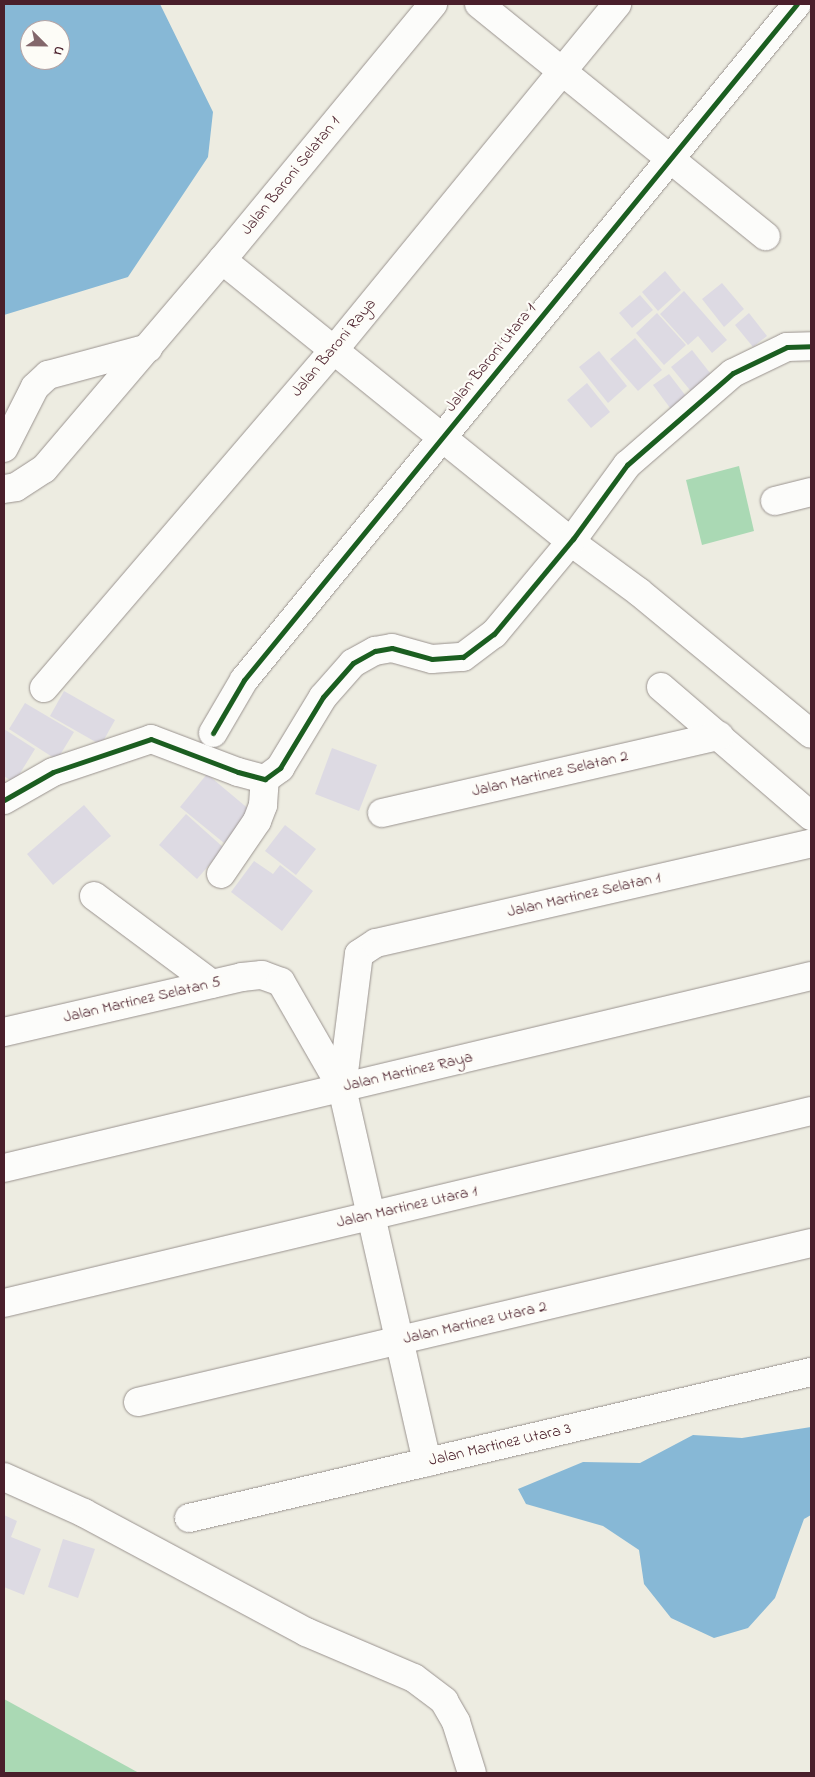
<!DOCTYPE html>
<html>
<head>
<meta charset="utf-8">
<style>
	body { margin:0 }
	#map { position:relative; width:815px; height:1777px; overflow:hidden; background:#edece1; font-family:"Indie Flower",sans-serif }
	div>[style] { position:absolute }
	.green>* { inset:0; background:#aad9b4 }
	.water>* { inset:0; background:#87b8d6 }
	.building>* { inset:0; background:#dddae3 }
	.roads { filter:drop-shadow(0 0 1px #9a938f) drop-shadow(0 0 1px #9a938f) }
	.minor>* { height:28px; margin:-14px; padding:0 14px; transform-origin:14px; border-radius:14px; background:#fcfcfa }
	.cycleway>* { height:5px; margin:-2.5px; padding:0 2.5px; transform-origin:2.5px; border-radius:2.5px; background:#1b5e20 }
	span { translate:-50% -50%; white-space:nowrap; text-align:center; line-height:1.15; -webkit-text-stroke:4.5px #fdfcf7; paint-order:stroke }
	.street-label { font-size:16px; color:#4a1f2b }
	.frame { position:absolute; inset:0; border:5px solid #4a1f2b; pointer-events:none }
	.north { position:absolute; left:20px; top:20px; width:50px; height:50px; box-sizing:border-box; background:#fdfcf7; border:1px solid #b5a4a5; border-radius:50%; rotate:113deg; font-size:14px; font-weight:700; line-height:20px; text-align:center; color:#4a1f2b }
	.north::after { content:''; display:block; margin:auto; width:18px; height:22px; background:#83676b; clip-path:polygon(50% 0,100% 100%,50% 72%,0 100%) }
</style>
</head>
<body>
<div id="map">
	<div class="green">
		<div style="clip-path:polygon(739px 466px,754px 531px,702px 545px,686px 480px)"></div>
		<div style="clip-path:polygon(4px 1699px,139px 1773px,4px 1773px)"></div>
	</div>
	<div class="water">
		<div style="clip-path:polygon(evenodd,4px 4px,160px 4px,213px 112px,208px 157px,128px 277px,4px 315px,4px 4px,30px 30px,60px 30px,60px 60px,30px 60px,30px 30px)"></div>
		<div style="clip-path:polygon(811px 1427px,811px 1515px,804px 1519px,775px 1598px,748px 1628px,714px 1638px,671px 1618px,644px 1584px,639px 1550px,603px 1526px,526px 1504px,518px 1489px,583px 1462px,640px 1463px,693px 1435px,742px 1438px)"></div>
	</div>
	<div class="building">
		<div style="clip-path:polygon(665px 271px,681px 290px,658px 311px,642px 292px)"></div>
		<div style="clip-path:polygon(722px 283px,744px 309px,724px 327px,702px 299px)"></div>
		<div style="clip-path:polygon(684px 291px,727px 340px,712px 353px,698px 336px,688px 345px,660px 314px)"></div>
		<div style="clip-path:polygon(640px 295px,653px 310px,632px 328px,619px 313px)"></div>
		<div style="clip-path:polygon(657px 313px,686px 345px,664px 365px,636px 333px)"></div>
		<div style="clip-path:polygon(749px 313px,767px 336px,753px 347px,735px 325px)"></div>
		<div style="clip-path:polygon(635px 338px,662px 370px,638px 391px,610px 359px)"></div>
		<div style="clip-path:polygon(692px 350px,714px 378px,694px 395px,671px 367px)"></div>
		<div style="clip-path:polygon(599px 351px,627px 386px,608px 403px,579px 367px)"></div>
		<div style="clip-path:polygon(669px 374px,692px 404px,676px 416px,653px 385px)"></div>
		<div style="clip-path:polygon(587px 383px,610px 412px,591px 428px,567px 400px)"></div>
		<div style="clip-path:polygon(64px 691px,115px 720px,101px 745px,50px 716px)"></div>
		<div style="clip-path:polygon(25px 703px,74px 732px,57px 760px,9px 729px)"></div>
		<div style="clip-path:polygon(4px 729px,35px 749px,14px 783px,4px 776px)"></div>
		<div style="clip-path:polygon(332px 748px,377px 765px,359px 811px,315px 794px)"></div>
		<div style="clip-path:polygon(207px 774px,251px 811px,224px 843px,180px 807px)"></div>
		<div style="clip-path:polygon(84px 805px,111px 836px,53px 885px,27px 854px)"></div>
		<div style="clip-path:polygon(186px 814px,224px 848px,197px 879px,159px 845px)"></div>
		<div style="clip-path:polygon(285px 825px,316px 849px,296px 875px,265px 851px)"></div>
		<div style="clip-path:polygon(254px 861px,273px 874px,280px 865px,313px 891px,282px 931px,231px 892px)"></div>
		<div style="clip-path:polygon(4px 1515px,17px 1521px,11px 1537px,41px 1549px,24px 1595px,4px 1587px)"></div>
		<div style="clip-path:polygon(63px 1539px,95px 1549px,78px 1598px,48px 1587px)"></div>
	</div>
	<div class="roads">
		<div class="minor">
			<div style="left:479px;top:4px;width:369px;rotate:39deg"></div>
			<div style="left:222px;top:260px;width:449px;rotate:38.9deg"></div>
			<div style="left:571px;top:542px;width:84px;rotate:36.3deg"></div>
			<div style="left:639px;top:592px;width:223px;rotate:39.5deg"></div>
			<div style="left:4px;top:448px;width:68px;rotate:-63.1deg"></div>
			<div style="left:35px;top:387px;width:18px;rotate:-43deg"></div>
			<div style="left:48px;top:375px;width:104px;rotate:-15.1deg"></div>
			<div style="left:4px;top:489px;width:12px;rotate:-9deg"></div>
			<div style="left:16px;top:487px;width:33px;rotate:-33deg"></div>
			<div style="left:44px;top:469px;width:275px;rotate:-49.6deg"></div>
			<div style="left:222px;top:260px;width:332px;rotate:-50.5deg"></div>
			<div style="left:775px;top:501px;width:37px;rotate:-14deg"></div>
			<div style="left:661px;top:687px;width:198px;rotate:40.7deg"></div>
			<div style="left:44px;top:688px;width:445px;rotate:-49.4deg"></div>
			<div style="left:334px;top:350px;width:447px;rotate:-50.7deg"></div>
			<div style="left:213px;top:733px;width:61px;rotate:-59.7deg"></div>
			<div style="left:244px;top:680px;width:873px;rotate:-50.72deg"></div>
			<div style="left:4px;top:800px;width:56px;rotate:-29.7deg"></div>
			<div style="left:53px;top:772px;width:103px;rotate:-18.6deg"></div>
			<div style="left:151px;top:739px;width:93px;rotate:20.8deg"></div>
			<div style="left:238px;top:772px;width:28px;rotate:15deg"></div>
			<div style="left:265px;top:779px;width:19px;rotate:-36deg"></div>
			<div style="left:280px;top:768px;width:83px;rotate:-58.8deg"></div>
			<div style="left:323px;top:697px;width:45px;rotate:-48.6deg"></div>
			<div style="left:353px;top:663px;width:25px;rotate:-29deg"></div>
			<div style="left:375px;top:651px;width:17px;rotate:-10deg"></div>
			<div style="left:392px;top:648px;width:41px;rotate:15.4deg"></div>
			<div style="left:432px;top:659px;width:31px;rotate:-4deg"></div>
			<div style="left:463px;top:657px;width:39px;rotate:-37deg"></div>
			<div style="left:494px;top:634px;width:124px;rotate:-50.3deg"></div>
			<div style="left:573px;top:539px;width:92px;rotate:-53.9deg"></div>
			<div style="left:627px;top:465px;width:140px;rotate:-41deg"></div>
			<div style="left:733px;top:373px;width:60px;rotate:-25.7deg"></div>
			<div style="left:787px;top:347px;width:24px;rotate:-2deg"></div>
			<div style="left:382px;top:813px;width:346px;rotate:-12.9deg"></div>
			<div style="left:221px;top:874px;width:64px;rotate:-55.8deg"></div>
			<div style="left:257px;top:821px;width:17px;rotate:-69deg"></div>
			<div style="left:263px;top:805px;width:26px;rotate:-86deg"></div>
			<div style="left:94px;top:896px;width:147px;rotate:36.7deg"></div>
			<div style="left:4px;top:1032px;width:244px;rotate:-13deg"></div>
			<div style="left:242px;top:977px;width:20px;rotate:-6deg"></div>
			<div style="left:262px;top:975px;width:20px;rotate:20deg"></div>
			<div style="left:281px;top:982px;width:122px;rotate:60.1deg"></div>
			<div style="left:342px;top:1088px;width:384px;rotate:77.2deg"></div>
			<div style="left:342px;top:1088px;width:135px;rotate:-82.8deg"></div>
			<div style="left:359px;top:954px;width:20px;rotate:-33deg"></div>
			<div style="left:376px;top:943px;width:446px;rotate:-12.9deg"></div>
			<div style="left:4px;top:1168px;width:830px;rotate:-13.38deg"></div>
			<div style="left:4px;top:1303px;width:830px;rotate:-13.38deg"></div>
			<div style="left:138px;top:1402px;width:692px;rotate:-13.29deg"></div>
			<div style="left:4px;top:1477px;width:88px;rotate:24.2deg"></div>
			<div style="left:84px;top:1513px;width:252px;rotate:28.2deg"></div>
			<div style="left:306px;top:1632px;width:117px;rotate:23.1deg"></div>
			<div style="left:414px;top:1678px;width:38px;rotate:37deg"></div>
			<div style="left:444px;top:1701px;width:24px;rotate:60deg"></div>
			<div style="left:456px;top:1722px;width:53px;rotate:72.6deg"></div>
			<div style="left:189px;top:1518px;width:639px;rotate:-13.21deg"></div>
		</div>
	</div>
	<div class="cycleway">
		<div style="left:213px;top:733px;width:61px;rotate:-59.7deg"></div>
		<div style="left:244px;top:680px;width:873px;rotate:-50.72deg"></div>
		<div style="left:4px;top:800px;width:56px;rotate:-29.7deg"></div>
		<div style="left:53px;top:772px;width:103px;rotate:-18.6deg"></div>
		<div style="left:151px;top:739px;width:93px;rotate:20.8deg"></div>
		<div style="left:238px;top:772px;width:28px;rotate:15deg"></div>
		<div style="left:265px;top:779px;width:19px;rotate:-36deg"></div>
		<div style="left:280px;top:768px;width:83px;rotate:-58.8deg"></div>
		<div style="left:323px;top:697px;width:45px;rotate:-48.6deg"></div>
		<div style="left:353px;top:663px;width:25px;rotate:-29deg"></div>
		<div style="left:375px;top:651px;width:17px;rotate:-10deg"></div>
		<div style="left:392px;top:648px;width:41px;rotate:15.4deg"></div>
		<div style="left:432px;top:659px;width:31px;rotate:-4deg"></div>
		<div style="left:463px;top:657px;width:39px;rotate:-37deg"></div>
		<div style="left:494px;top:634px;width:124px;rotate:-50.3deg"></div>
		<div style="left:573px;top:539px;width:92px;rotate:-53.9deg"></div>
		<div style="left:627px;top:465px;width:140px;rotate:-41deg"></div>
		<div style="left:733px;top:373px;width:60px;rotate:-25.7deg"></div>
		<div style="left:787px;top:347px;width:24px;rotate:-2deg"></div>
	</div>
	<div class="street-label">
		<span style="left:291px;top:176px;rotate:-51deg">Jalan Baroni Selatan 1</span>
		<span style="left:334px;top:348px;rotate:-50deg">Jalan Baroni Raya</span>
		<span style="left:491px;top:358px;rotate:-51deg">Jalan Baroni Utara 1</span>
		<span style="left:550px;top:774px;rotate:-13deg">Jalan Martinez Selatan 2</span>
		<span style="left:584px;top:895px;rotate:-13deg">Jalan Martinez Selatan 1</span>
		<span style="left:142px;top:1000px;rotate:-13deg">Jalan Martinez Selatan 5</span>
		<span style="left:408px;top:1072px;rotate:-13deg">Jalan Martinez Raya</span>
		<span style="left:407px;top:1207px;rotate:-13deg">Jalan Martinez Utara 1</span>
		<span style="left:475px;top:1323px;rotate:-13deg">Jalan Martinez Utara 2</span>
		<span style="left:500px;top:1445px;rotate:-13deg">Jalan Martinez Utara 3</span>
	</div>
	<div class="frame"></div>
	<div class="north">U</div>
</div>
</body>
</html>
